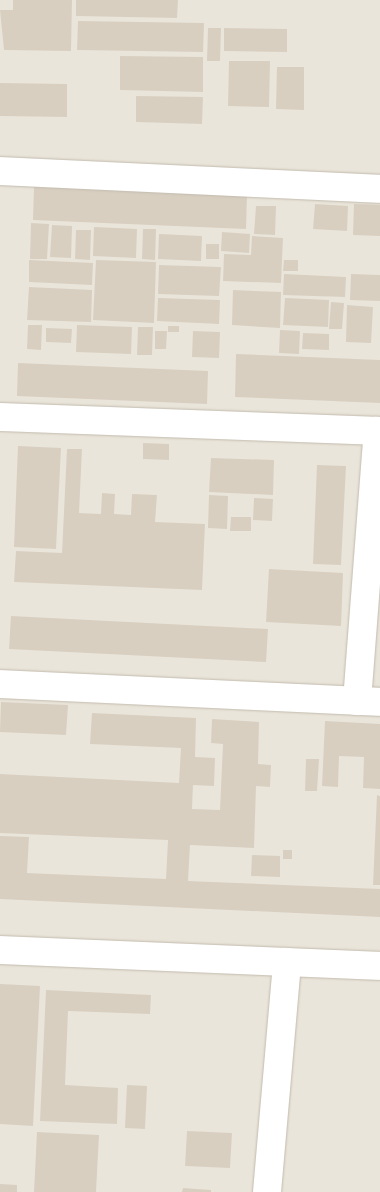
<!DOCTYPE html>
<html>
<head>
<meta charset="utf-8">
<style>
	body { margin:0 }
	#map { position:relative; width:380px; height:1192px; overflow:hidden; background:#f6f3ec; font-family:"Sofia Sans Condensed",sans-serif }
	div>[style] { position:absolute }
	.residential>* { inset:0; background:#eae5da }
	.building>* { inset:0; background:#d8cfc1 }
	.roads { filter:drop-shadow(0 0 1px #c2bbae) drop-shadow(0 0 1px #c2bbae) }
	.street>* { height:28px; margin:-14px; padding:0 14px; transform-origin:14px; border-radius:14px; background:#fff }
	span { translate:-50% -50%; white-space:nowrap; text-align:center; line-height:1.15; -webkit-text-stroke:4px #fff; paint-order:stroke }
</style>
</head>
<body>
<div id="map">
	<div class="residential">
		<div style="clip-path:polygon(0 0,380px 0,380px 1192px,0 1192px)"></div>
	</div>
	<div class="building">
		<div style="clip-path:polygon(13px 0,72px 0,71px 51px,4px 50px,0 10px,13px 10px)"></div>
		<div style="clip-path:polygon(76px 0,178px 0,177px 18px,76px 16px)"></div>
		<div style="clip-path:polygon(78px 21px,204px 23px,203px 52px,77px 50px)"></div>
		<div style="clip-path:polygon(208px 28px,221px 28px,220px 61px,207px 61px)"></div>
		<div style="clip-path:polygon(224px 28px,287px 29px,287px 52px,224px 51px)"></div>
		<div style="clip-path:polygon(120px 56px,203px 57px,203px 92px,120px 90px)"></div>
		<div style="clip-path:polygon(229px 61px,270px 61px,269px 107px,228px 106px)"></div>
		<div style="clip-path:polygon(277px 67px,304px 67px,304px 110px,276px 109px)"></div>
		<div style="clip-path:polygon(0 83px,67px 84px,67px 117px,0 116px)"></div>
		<div style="clip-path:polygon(136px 96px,203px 97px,202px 124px,136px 122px)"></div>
		<div style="clip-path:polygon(34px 187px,247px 195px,246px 229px,33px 220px)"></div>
		<div style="clip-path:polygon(315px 204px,348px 206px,347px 231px,313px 229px)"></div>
		<div style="clip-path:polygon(354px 204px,380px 205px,380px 236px,353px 235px)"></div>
		<div style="clip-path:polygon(256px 206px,276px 206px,275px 235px,254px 234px)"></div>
		<div style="clip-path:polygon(31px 223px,49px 224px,47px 259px,30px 259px)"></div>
		<div style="clip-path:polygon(52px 225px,72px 226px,71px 258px,50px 257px)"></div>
		<div style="clip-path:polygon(94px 227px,137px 229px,136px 258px,93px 256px)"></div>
		<div style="clip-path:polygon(143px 229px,156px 229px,155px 260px,142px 259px)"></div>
		<div style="clip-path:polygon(76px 230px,91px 230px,90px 260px,75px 259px)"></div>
		<div style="clip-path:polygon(222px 232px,250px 234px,249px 253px,221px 251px)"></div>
		<div style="clip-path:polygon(159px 234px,202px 236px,201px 261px,158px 259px)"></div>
		<div style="clip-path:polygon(252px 236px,283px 238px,281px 283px,223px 281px,224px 254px,251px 255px)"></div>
		<div style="clip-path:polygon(206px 244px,219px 244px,219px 259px,206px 259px)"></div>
		<div style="clip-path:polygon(29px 260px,93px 263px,92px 285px,29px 282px)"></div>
		<div style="clip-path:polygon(96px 260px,156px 262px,154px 323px,93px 320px)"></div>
		<div style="clip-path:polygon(284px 260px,298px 260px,298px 271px,283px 271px)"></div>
		<div style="clip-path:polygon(159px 265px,221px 267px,219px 296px,158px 294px)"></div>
		<div style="clip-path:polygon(284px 274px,346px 277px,345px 297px,283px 295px)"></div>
		<div style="clip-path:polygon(351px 274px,380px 275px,380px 301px,350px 300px)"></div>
		<div style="clip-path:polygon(29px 287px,92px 290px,91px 322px,27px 320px)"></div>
		<div style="clip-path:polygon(233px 290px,281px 292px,280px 328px,232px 325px)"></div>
		<div style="clip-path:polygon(158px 298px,220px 300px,219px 324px,157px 321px)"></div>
		<div style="clip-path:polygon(285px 298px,329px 300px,328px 327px,283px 325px)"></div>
		<div style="clip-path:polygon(331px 302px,344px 303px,342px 329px,329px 329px)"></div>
		<div style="clip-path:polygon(347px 305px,373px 307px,371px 343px,346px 342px)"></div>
		<div style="clip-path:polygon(28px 325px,42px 325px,41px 350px,27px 349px)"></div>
		<div style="clip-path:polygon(77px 325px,132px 327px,131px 354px,76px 352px)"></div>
		<div style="clip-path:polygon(168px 326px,179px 326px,179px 332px,168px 332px)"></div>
		<div style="clip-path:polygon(138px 327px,153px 327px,152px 355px,137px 355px)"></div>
		<div style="clip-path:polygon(46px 328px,72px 329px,71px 343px,46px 342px)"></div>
		<div style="clip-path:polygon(280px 330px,300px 331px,299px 354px,279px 353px)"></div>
		<div style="clip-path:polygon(155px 331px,167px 331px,166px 349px,155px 349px)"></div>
		<div style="clip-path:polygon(193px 331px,220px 332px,219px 358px,192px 357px)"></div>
		<div style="clip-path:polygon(303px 333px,329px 334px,329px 350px,302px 349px)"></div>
		<div style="clip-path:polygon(236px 354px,380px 360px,380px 403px,235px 397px)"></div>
		<div style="clip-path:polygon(18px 363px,208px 371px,207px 404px,17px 396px)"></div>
		<div style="clip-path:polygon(143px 443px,169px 444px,169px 460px,143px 459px)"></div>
		<div style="clip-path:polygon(18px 446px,61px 448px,56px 549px,14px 547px)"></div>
		<div style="clip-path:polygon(67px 449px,82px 449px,79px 513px,101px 514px,102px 493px,115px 494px,114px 514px,131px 515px,132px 494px,157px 495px,155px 522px,205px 524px,202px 590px,14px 582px,16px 551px,62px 553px)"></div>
		<div style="clip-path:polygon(211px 458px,274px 460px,273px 495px,209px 492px)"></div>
		<div style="clip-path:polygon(317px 465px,346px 466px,341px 565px,313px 564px)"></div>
		<div style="clip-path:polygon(209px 495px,228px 496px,227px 529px,208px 528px)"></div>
		<div style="clip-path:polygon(254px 498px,273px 499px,272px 521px,253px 520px)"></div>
		<div style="clip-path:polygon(231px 517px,251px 517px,251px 531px,230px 531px)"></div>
		<div style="clip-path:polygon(269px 569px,343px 573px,341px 626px,266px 622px)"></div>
		<div style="clip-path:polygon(11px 616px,268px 629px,266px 662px,9px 649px)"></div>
		<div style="clip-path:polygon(1px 702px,68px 705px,66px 735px,0 732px)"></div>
		<div style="clip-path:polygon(92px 713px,196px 718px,195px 757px,215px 758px,214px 786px,193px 785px,192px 809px,220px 810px,223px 744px,211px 743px,212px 719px,259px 722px,258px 764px,271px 765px,270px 787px,256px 786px,254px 848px,190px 845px,188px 881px,380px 889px,380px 917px,0 899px,0 836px,29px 837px,27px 873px,166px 879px,168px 840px,0 833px,0 774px,179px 783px,181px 748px,90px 744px)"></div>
		<div style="clip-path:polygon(325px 721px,380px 724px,380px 789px,363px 788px,364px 757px,339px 756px,338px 787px,322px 786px)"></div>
		<div style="clip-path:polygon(306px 759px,319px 759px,317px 791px,305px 791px)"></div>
		<div style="clip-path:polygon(377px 795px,380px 796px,380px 885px,373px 885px)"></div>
		<div style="clip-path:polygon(283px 850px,292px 850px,292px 859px,283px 859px)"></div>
		<div style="clip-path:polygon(252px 855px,280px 856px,280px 877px,251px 876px)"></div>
		<div style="clip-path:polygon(0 984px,40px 986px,33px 1126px,0 1124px)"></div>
		<div style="clip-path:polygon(46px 990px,151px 995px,150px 1014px,68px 1011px,65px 1085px,118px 1088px,117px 1124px,40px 1121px)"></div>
		<div style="clip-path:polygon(127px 1085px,147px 1086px,145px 1129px,125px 1128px)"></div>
		<div style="clip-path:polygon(187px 1131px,232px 1133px,230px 1168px,185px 1166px)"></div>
		<div style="clip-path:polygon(37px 1132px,99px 1135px,96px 1192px,34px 1192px)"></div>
		<div style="clip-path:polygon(0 1184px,17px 1185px,17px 1192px,0 1192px)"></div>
		<div style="clip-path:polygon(183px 1188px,211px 1190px,211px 1192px,182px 1192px)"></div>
	</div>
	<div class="roads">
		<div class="street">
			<div style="left:0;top:171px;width:380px;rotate:2.7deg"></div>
			<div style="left:0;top:417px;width:380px;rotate:2.1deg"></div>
			<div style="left:0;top:684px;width:380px;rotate:2.7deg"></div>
			<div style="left:357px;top:701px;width:271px;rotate:-85.6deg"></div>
			<div style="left:0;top:950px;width:380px;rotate:2.4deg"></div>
			<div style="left:267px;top:1192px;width:231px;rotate:-85deg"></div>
		</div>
	</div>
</div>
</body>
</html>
